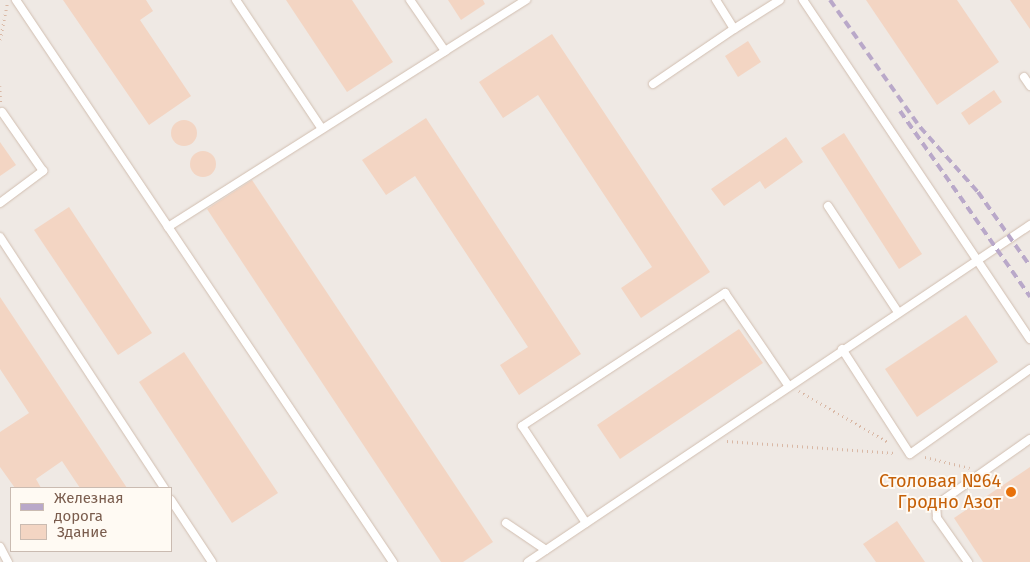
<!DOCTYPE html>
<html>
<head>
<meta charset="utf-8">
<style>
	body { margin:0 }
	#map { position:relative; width:1030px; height:562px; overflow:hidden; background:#fdf6ec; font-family:"Fira Sans",sans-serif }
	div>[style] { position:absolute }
	.industrial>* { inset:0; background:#efe9e4 }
	.building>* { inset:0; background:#f3d5c3 }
	.round { border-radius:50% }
	.path>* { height:2.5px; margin-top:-1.25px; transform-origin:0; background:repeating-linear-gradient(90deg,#d9b8a5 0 1px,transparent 0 5px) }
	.roads { filter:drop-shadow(0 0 1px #d1beb0) drop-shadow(0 0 1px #d1beb0) }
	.service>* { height:8px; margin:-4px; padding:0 4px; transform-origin:4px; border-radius:4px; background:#fff }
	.rail>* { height:4px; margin-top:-2px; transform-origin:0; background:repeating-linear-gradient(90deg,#b9a8c9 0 8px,transparent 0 13px) }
	.dots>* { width:14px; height:14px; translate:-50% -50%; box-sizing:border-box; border:2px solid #fffaf3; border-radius:50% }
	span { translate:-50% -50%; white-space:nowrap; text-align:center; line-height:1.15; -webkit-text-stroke:4px #fffaf3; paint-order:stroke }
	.food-label { font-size:18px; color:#c56008 }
	.right { translate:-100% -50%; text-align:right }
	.legend { position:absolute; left:10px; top:487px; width:162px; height:65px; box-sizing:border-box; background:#fffaf3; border:1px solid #cabbb1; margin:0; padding:6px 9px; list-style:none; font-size:15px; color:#7a5c4d }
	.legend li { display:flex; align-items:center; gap:10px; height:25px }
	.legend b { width:25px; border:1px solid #cabbb1 }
</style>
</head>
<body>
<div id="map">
	<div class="industrial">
		<div style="clip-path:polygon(evenodd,0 0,1030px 0,1030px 562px,0 562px,0 0,11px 488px,171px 488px,171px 551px,11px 551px,11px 488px)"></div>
	</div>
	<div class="building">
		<div style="clip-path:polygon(63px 0,146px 0,153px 11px,140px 20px,191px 96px,149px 125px)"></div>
		<div style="clip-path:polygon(286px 0,352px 0,393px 62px,347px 92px)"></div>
		<div style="clip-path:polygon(448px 0,483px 0,485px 4px,461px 20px)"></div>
		<div style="clip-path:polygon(866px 0,957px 0,999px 62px,937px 105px)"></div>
		<div style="clip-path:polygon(1010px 0,1030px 0,1030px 29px)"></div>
		<div style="clip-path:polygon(552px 34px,710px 272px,641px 318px,621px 288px,652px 267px,538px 95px,503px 118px,479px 82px)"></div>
		<div style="clip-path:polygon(748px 41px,761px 62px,738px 77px,725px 56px)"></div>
		<div style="clip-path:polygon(994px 90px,1002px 102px,969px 125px,961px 113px)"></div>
		<div style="clip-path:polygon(426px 118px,581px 354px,519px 395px,500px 365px,528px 347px,415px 176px,386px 195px,362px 160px)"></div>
		<div class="round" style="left:171px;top:120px;width:26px;height:26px"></div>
		<div style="clip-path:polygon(844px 133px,922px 254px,899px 269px,821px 148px)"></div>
		<div style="clip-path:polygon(786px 137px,803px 162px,765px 189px,760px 181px,724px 206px,711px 189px)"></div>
		<div style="clip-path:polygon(0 142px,16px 165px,0 176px)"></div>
		<div class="round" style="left:190px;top:151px;width:26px;height:26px"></div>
		<div style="clip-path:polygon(252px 180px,493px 542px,463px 562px,441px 562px,207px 209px)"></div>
		<div style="clip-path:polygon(69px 207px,152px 333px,118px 355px,34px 230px)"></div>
		<div style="clip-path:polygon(0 297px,127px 488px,80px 488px,62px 461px,36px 479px,41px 488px,15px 488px,0 467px,0 432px,29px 413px,0 369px)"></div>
		<div style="clip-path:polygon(966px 315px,998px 362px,917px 417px,885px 369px)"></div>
		<div style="clip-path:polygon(739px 329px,763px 363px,620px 459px,597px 425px)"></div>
		<div style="clip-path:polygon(184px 352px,278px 493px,232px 523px,139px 382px)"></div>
		<div style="clip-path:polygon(1030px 467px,1030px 562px,983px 562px,954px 518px)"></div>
		<div style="clip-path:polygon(897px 521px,925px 562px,876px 562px,863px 544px)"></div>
	</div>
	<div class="path">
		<div style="left:0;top:40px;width:37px;rotate:-79deg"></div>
		<div style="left:0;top:86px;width:17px;rotate:87deg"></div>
		<div style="left:799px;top:391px;width:103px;rotate:29.8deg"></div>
		<div style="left:727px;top:441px;width:169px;rotate:4.1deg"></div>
		<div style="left:925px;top:457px;width:46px;rotate:13.7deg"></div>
	</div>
	<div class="roads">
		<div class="service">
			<div style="left:16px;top:0;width:677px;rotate:56.15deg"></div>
			<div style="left:236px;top:0;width:155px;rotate:56.3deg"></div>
			<div style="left:716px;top:0;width:34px;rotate:58deg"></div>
			<div style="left:734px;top:29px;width:54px;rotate:-32.2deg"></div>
			<div style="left:803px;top:0;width:408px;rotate:56.2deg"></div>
			<div style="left:445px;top:51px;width:96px;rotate:-32.2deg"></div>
			<div style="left:1024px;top:77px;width:11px;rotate:56deg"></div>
			<div style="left:653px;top:84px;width:98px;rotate:-34.2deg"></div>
			<div style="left:0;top:203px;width:54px;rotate:-36.7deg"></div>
			<div style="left:43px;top:171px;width:72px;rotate:-124.8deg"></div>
			<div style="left:828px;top:206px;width:127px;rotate:56.6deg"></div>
			<div style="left:168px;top:227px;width:328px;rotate:-32.4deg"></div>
			<div style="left:445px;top:51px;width:62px;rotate:-124.5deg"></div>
			<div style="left:0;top:237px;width:300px;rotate:56.8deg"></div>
			<div style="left:842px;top:349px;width:125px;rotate:57.1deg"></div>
			<div style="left:910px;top:454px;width:147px;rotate:-35.3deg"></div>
			<div style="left:171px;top:500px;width:74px;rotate:56.5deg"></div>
			<div style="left:506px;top:523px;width:48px;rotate:34deg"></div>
			<div style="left:586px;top:523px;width:116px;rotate:-123.4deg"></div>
			<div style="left:522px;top:426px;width:243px;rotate:-33.2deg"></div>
			<div style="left:725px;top:293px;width:112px;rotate:55.6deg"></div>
			<div style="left:0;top:547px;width:17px;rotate:62deg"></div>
			<div style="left:528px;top:562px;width:605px;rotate:-33.87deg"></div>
			<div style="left:968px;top:562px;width:54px;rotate:-125.2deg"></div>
			<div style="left:937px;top:518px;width:13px;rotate:-94deg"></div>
			<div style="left:936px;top:505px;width:115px;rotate:-35.1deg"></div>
		</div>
	</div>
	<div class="rail">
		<div style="left:830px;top:0;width:156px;rotate:54.7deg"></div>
		<div style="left:920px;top:127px;width:87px;rotate:48.3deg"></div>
		<div style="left:978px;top:192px;width:90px;rotate:54.9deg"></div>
		<div style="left:900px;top:111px;width:227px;rotate:55deg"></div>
	</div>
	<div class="dots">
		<div style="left:1011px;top:492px;background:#e8710a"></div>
	</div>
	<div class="food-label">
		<span class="right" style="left:1001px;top:492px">Столовая №64<br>Гродно Азот</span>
	</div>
	<ul class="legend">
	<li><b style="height:6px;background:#b9a8c9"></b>Железная дорога</li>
	<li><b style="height:14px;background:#f3d5c3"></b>Здание</li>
	</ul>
</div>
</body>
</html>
